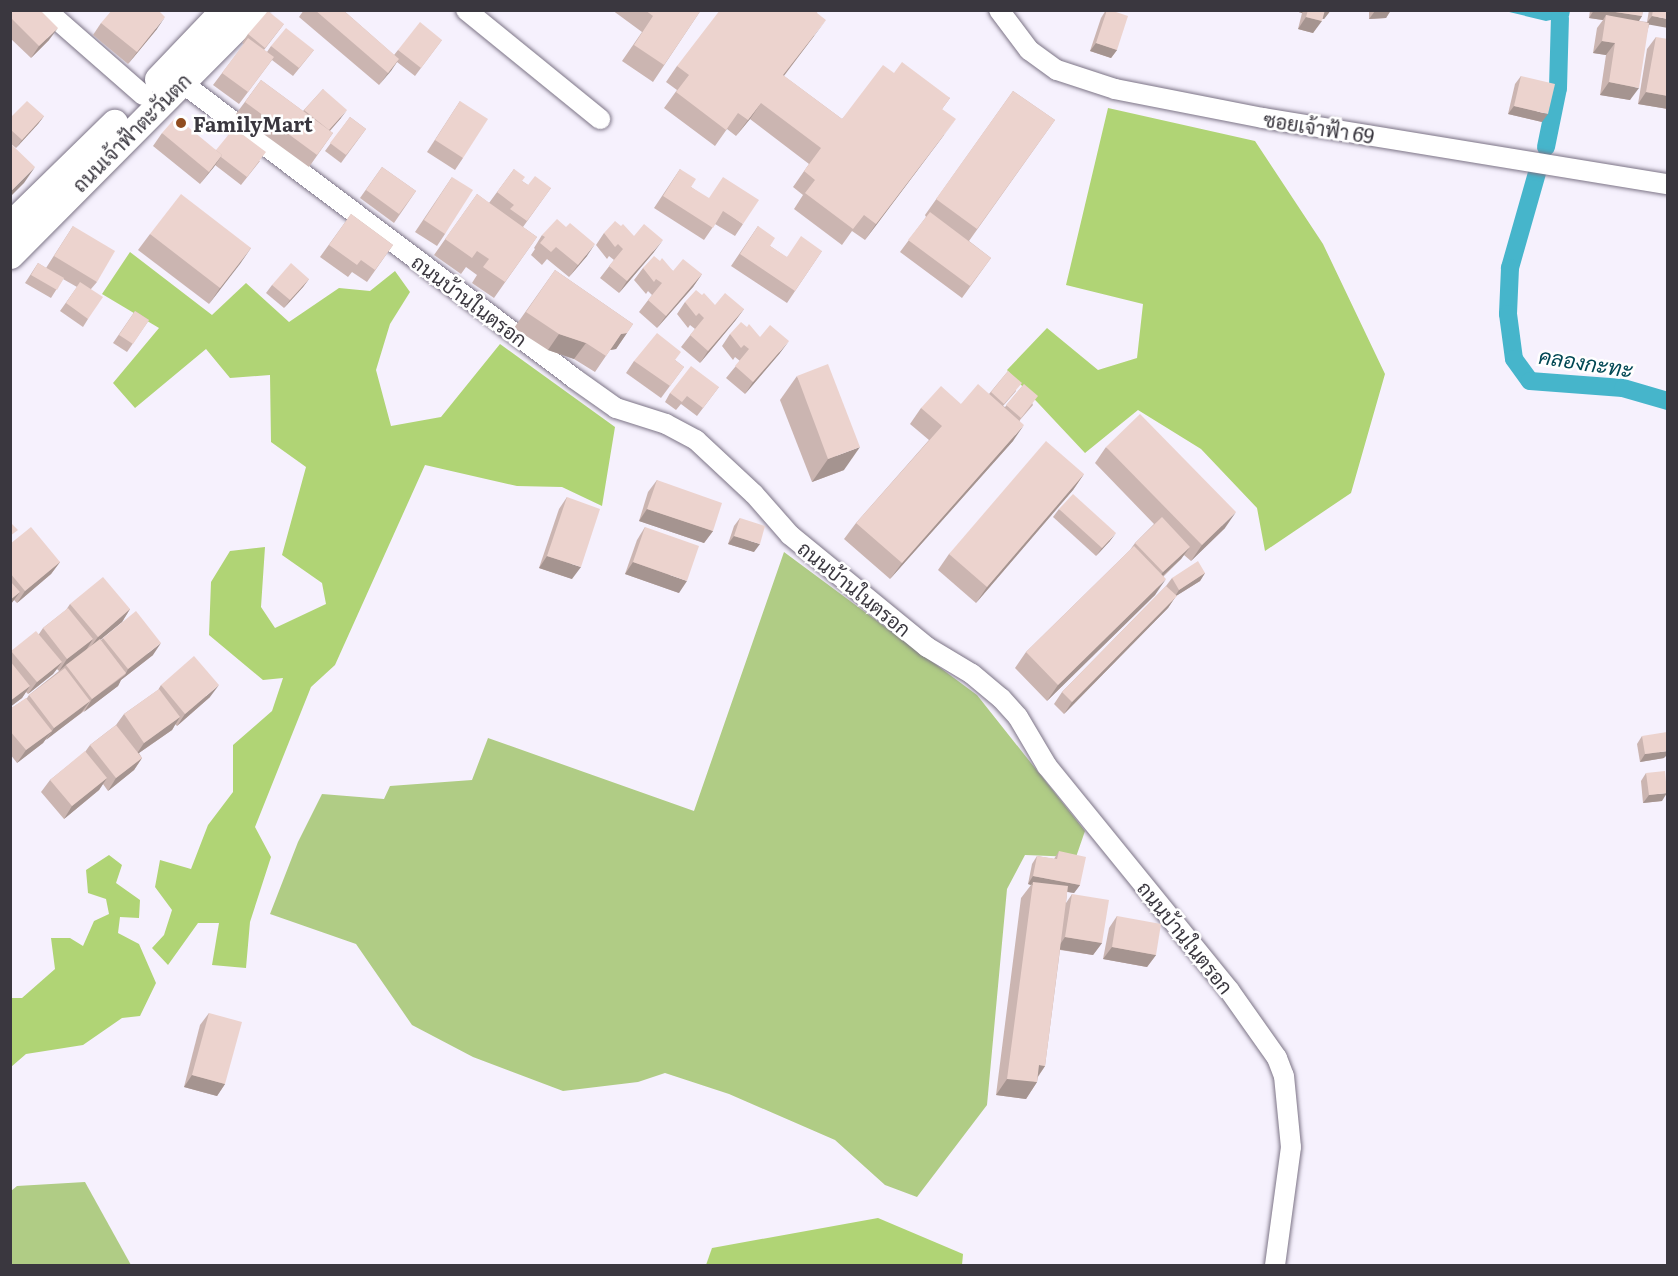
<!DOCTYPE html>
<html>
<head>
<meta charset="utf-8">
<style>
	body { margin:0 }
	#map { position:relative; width:1678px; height:1276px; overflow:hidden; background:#f6f1fd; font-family:Literata,Sarabun,serif }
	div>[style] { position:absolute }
	.green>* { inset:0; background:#b0cc85 }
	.forest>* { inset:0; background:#b0d475 }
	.water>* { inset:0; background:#46b5cb }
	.canal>* { height:18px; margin:-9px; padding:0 9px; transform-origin:9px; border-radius:9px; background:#46b5cb }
	.roads { filter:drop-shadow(0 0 2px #7c7486) drop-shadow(0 0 2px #7c7486) }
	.street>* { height:20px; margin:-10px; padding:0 10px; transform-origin:10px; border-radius:10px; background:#fff }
	.secondary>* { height:27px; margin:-13.5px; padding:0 13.5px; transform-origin:13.5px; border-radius:13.5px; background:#fff }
	.wall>* { inset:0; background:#cbb5b1 }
	.shaded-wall>* { inset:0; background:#a59490 }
	.building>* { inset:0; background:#ecd3ce }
	.dots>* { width:16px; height:16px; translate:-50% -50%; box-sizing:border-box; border:3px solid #fff; border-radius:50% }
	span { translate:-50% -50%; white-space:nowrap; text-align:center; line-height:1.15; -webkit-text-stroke:5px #fff; paint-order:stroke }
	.poi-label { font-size:20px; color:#3a373f; font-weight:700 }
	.left { translate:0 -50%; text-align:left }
	.street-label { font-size:20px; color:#3a373f }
	.water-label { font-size:21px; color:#024854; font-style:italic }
	.frame { position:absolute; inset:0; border:12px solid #3a373f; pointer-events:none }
</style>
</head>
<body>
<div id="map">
	<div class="green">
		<div style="clip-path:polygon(784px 552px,977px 695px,1085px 831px,1076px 857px,1025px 855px,1007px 889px,987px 1105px,917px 1197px,885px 1185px,835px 1140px,729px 1094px,665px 1073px,638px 1082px,563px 1091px,473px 1057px,412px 1025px,356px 944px,270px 914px,298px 842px,322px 794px,384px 799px,390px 786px,472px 780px,488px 738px,694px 811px)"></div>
		<div style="clip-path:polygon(85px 1182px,131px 1265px,11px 1265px,11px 1191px,17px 1186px)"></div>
	</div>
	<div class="forest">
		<div style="clip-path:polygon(1108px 108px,1255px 141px,1323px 244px,1385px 374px,1351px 493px,1265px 551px,1257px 508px,1201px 449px,1138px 410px,1085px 453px,1007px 370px,1047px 328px,1098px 370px,1137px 358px,1143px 304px,1066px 285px)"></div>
		<div style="clip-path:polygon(130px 252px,212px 315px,246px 283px,289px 322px,339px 288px,370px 291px,395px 271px,410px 292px,390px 324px,376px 370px,391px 426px,441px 417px,500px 344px,615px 427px,602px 506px,562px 487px,517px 486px,425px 465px,335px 665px,311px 687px,255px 827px,271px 857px,250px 922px,246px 968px,212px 965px,219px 923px,198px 923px,168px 965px,152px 948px,164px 935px,172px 910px,155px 887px,160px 860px,191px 869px,208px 825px,233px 792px,233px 745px,272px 711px,283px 678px,263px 680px,209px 635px,211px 582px,230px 551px,265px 547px,261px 607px,275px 628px,326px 604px,322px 583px,282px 555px,306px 467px,271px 442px,270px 375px,230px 378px,206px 349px,135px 408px,113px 383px,159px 328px,102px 294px)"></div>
		<div style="clip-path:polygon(109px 855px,122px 865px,116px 883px,140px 900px,139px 918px,120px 917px,118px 933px,139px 944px,156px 983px,140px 1016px,122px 1018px,83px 1045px,26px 1054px,11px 1067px,11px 998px,22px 998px,55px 969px,51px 938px,70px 938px,83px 946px,94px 921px,109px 914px,106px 899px,88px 893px,86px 870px)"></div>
		<div style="clip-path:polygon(878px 1218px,963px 1254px,962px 1265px,706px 1265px,712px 1248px)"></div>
	</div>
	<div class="water">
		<div style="clip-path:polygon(1505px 11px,1570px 10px,1570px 11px,1569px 16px,1546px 21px)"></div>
	</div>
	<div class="canal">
		<div style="left:1546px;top:147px;width:60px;rotate:-78.5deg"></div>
		<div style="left:1558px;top:88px;width:70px;rotate:-88.4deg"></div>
		<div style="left:1537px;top:173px;width:99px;rotate:105.9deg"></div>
		<div style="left:1510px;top:268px;width:46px;rotate:92.5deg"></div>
		<div style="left:1508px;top:314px;width:45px;rotate:82.4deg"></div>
		<div style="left:1514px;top:359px;width:27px;rotate:54deg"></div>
		<div style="left:1530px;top:381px;width:93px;rotate:4.3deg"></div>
		<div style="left:1623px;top:388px;width:47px;rotate:16.1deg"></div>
	</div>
	<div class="roads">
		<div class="street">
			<div style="left:46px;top:10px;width:129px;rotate:41.2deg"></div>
			<div style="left:466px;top:10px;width:173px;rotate:39.1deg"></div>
			<div style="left:999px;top:10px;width:50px;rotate:53.1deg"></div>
			<div style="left:1029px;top:50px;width:34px;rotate:36deg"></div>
			<div style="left:1057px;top:70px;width:61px;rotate:18.1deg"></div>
			<div style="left:1115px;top:89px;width:151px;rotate:11.1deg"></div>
			<div style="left:1263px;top:118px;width:410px;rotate:9.3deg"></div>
			<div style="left:181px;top:82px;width:493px;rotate:37deg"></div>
			<div style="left:575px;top:379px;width:50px;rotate:35.3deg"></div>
			<div style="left:616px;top:408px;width:52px;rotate:17.7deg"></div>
			<div style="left:666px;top:424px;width:34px;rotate:28deg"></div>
			<div style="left:696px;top:440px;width:79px;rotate:43deg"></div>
			<div style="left:754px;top:494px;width:55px;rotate:48.7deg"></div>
			<div style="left:790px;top:535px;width:177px;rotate:39.3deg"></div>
			<div style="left:927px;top:647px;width:52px;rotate:31deg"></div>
			<div style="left:972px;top:674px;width:38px;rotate:40deg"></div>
			<div style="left:1001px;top:698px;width:25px;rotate:48deg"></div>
			<div style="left:1018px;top:717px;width:57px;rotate:59.4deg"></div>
			<div style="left:1047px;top:766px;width:289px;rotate:50.9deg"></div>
			<div style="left:1229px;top:990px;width:83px;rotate:54.8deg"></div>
			<div style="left:1277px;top:1058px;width:19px;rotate:69deg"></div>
			<div style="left:1284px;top:1076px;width:71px;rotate:84.4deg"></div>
			<div style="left:1291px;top:1147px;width:120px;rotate:97.7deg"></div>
		</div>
		<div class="secondary">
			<div style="left:158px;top:79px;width:95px;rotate:-46.3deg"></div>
			<div style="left:10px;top:225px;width:146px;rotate:-44.4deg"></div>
			<div style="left:10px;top:255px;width:345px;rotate:-45.2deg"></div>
		</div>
	</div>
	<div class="wall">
		<div style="clip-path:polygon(10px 10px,49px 40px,31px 58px,10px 38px)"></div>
		<div style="clip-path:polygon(304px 10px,343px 10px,394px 55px,398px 50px,442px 40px,415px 76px,397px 62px,379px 85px,299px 17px)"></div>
		<div style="clip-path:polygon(612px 10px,701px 10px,653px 82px,622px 61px,642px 32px)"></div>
		<div style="clip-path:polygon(1106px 10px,1117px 50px,1111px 58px,1090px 51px,1101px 18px)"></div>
		<div style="clip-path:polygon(1292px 10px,1331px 10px,1324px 19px,1322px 19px,1313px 33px,1298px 29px,1302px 13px)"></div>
		<div style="clip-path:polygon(1369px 10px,1391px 10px,1386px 18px,1369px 19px)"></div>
		<div style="clip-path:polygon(1590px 10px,1643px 10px,1642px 16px,1639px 21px,1647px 22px,1649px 10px,1668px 10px,1649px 25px,1630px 100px,1600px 95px,1606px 55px,1593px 53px,1597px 28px,1603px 20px,1589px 18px)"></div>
		<div style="clip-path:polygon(817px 13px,814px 36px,784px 76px,842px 119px,894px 73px,950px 98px,942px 109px,944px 135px,865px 240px,852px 231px,842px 245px,794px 209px,803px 195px,793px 187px,809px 164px,750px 119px,736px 136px,727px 129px,715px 146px,664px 108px,677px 90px,666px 82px,677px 66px)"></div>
		<div style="clip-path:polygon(101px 23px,157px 29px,128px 64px,93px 35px)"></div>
		<div style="clip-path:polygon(284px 24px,264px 50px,267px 52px,271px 46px,314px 50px,293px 76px,272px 60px,239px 104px,213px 85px,244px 44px,242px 43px,248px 34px)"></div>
		<div style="clip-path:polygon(1656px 37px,1668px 109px,1638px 104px,1647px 49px)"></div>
		<div style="clip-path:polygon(1521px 76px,1542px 122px,1508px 114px,1515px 84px)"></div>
		<div style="clip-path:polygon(261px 80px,303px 111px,323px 89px,341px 118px,330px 131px,333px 133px,309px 167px,236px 114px)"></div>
		<div style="clip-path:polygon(1013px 91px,1055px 120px,969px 241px,991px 258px,962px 298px,900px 252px,926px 217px,925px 215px)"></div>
		<div style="clip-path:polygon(460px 101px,463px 158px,455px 170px,427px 152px)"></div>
		<div style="clip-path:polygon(44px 116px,38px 124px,16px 148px,10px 143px,10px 118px)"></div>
		<div style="clip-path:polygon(350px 117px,366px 129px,341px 163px,325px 151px)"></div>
		<div style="clip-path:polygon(162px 133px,216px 150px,260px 161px,241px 185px,215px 165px,200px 184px,153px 146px)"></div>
		<div style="clip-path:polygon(382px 167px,416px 191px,394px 223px,360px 198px)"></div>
		<div style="clip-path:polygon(514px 169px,522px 181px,528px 185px,551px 188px,523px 227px,537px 237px,494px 298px,472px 283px,477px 275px,466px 267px,461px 274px,434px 255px,477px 194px,489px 203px)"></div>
		<div style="clip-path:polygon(680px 169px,691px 187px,743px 224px,735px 236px,715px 224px,704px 240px,654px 208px)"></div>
		<div style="clip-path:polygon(452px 177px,445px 234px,437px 246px,415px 232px)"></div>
		<div style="clip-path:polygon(351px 214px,393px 245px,367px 282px,352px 272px,348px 277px,320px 257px)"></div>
		<div style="clip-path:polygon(73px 226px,97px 282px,91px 289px,88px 319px,83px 327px,60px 311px,77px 287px,63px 279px,51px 298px,25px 283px,38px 263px,46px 268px)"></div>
		<div style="clip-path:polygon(758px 226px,770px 246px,786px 257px,822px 251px,787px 303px,731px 266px)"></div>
		<div style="clip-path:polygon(604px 233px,634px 236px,654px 252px,619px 293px,600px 278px,614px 260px,609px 256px,607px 259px,596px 245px)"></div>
		<div style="clip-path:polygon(150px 234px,251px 248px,209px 304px,138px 250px)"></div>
		<div style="clip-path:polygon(542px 235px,587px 256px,569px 277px,547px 259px,542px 265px,531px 255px,535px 249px,534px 248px)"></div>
		<div style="clip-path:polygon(660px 261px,673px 271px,702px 274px,693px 287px,657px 328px,639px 312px,652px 295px,648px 291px,646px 294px,634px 280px,643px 268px)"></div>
		<div style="clip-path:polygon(555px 270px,633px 324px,616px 349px,610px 350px,595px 372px,574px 359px,548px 350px,514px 328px)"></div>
		<div style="clip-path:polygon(309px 279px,303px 287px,284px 308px,266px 293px,272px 285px)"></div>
		<div style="clip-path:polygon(685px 302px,744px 309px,735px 321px,700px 363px,681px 347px,695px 329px,690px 325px,688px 328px,677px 314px)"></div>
		<div style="clip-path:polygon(135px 311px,149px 320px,127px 352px,113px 343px)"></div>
		<div style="clip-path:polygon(730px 334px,760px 337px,780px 353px,745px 394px,726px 378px,740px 361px,735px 357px,733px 360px,722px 346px)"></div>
		<div style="clip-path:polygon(675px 360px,684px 367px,661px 398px,626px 373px,634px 361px)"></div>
		<div style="clip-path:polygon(1008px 371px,1016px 391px,1003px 406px,1005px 407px,1024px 384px,1033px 405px,1020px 420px,1013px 441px,890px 579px,844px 539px,856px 523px,929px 440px,910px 424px,921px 408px,961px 404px,989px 394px)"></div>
		<div style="clip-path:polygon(797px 376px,844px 470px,812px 482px,780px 400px)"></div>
		<div style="clip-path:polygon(719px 387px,697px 416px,681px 404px,676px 410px,665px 402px,670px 393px)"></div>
		<div style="clip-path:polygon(1106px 447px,1225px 528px,1191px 561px,1184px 555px,1181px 559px,1164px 576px,1155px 595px,1047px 701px,1015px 668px,1026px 652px,1130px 550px,1135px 543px,1154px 524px,1095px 463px)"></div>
		<div style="clip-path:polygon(1084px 474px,1073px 490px,976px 603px,938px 570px,949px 554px)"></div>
		<div style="clip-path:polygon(657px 480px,713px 531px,704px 543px,639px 521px,648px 492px)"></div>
		<div style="clip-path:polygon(567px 497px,572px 579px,539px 568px,559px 509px)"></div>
		<div style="clip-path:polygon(1059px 509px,1110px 541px,1096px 556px,1053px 517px)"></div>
		<div style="clip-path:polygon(740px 518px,754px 552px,728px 544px,734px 526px)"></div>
		<div style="clip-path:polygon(645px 527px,679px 593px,625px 574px,637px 540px)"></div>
		<div style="clip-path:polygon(10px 544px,60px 562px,51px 574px,17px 603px,14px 600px,10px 605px)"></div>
		<div style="clip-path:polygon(1205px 573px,1200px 581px,1176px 596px,1168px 608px,1064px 714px,1054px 704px,1062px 692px,1166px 586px,1172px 578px)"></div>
		<div style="clip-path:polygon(70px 604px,130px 609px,122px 622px,100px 640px,101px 640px,103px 638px,153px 655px,121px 680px,118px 686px,45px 740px,43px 743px,17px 763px,10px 754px,10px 709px,27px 698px,29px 695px,64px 667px,59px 671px,57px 669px,53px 674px,28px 694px,26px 692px,22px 698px,10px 707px,10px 652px,39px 634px,43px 628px,66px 610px)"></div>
		<div style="clip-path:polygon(161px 685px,210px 697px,177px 726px,175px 724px,172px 730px,139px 753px,142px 758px,134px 770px,108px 791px,103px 784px,99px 790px,64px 819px,41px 792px,50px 780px,85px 752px,90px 745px,116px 725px,124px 714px,158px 690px)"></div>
		<div style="clip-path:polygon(1642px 736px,1664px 758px,1640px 762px,1637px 744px)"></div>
		<div style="clip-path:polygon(1646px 773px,1662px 801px,1643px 803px,1641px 781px)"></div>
		<div style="clip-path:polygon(1059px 851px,1080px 885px,1074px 893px,1067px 892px,1066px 903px,1072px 894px,1102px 943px,1093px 955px,1060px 950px,1045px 1066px,1038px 1077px,1037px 1082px,1026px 1099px,996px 1095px,1021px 898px,1031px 885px,1028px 884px,1032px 864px,1037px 856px,1054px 859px)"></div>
		<div style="clip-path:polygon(1117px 916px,1156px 955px,1147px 967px,1103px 959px,1109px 928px)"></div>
		<div style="clip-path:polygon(209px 1013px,225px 1084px,217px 1096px,184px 1087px,200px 1025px)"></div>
	</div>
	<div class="shaded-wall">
		<div style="clip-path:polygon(1292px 10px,1304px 10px,1302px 13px)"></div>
		<div style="clip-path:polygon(1322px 10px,1331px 10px,1324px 19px,1317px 18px)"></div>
		<div style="clip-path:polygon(1391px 10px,1386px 18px,1369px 19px,1375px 11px)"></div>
		<div style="clip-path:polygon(1594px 10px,1602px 10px,1642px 16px,1637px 24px,1606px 15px,1603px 20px,1589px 18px)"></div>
		<div style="clip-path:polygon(1652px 16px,1668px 19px,1668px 28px,1646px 24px)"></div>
		<div style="clip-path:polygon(165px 17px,157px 29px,128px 64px,137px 52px)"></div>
		<div style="clip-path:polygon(1306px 17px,1322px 21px,1313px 33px,1298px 29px)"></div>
		<div style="clip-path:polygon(826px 20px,814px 36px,772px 91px,783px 75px)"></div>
		<div style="clip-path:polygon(58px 28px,49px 40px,31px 58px,39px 46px)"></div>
		<div style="clip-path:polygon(1602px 41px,1615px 43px,1606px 55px,1593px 53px)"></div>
		<div style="clip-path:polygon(1096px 43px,1117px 50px,1111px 58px,1090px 51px)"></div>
		<div style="clip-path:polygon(399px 59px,391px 71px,379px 85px,388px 73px)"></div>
		<div style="clip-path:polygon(1609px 82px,1639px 88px,1630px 100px,1600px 95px)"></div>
		<div style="clip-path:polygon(1646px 92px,1668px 96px,1668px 109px,1638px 104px)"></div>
		<div style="clip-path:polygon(761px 103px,750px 119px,736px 136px,748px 120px)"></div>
		<div style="clip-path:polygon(1514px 106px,1548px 114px,1542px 122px,1508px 114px)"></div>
		<div style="clip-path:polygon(347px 110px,341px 118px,322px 139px,328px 131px)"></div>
		<div style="clip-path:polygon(44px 116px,38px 124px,16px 148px,22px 140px)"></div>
		<div style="clip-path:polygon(956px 119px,944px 135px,865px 240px,876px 224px)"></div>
		<div style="clip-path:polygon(222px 155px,214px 167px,200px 184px,209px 172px)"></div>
		<div style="clip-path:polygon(35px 167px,24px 183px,10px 197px,10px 192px)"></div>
		<div style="clip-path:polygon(663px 240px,654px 252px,619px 293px,627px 281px)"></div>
		<div style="clip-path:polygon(595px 244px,587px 256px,569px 277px,578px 265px)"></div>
		<div style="clip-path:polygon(251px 248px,240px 264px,209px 304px,220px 288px)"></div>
		<div style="clip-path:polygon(702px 274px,693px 287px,657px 328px,666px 316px)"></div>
		<div style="clip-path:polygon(309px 279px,303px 287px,284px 308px,290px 300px)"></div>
		<div style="clip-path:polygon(744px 309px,735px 321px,700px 363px,708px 351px)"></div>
		<div style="clip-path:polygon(627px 333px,616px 349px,610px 350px,621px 334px)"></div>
		<div style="clip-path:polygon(559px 334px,586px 343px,574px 359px,548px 350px)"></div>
		<div style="clip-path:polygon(789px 341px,780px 353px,745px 394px,753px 382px)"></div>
		<div style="clip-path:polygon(1024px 425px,1013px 441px,890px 579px,902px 563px)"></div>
		<div style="clip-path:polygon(860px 447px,844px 470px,812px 482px,828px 459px)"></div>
		<div style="clip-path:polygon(1084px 474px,1073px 490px,976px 603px,987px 587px)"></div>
		<div style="clip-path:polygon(647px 509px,713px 531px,704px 543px,639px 521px)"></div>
		<div style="clip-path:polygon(1236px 512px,1225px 528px,1191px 561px,1202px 545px)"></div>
		<div style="clip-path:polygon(1116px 533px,1110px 541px,1096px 556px,1102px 548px)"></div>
		<div style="clip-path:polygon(734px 536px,760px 544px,754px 552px,728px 544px)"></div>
		<div style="clip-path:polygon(1190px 547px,1181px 559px,1154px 584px,1163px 572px)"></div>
		<div style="clip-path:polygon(547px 556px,581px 567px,572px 579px,539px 568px)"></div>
		<div style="clip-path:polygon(60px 562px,51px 574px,17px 603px,25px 591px)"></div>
		<div style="clip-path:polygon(633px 562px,687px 581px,679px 593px,625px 574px)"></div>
		<div style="clip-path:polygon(1205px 573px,1200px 581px,1176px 596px,1168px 608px,1064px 714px,1072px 702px,1174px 598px,1179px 590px)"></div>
		<div style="clip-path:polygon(1166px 579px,1155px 595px,1047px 701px,1058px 685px)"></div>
		<div style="clip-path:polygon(20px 592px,11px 604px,10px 605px,10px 600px)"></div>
		<div style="clip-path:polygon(130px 609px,122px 622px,89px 649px,98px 637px)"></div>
		<div style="clip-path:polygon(93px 639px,85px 652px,66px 665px,59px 671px,67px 659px)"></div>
		<div style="clip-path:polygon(161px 643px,153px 655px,121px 680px,118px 686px,84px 712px,92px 699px,125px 675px,128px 669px)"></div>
		<div style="clip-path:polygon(62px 662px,53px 674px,28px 694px,37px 682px)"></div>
		<div style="clip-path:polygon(219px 685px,210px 697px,177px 726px,185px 714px)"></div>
		<div style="clip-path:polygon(30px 686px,22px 698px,10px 707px,10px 701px)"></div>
		<div style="clip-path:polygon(90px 701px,81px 713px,46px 740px,54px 728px)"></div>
		<div style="clip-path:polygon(180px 717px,172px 730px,136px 755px,144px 743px)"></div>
		<div style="clip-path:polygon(52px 731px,43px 743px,17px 763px,26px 750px)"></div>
		<div style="clip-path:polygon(1668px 751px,1668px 754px,1664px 758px,1640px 762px,1645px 754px)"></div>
		<div style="clip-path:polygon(142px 758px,134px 770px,108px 791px,116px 778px)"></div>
		<div style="clip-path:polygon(107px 778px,99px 790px,64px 819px,72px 806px)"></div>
		<div style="clip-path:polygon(1667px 793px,1662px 801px,1643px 803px,1649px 795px)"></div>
		<div style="clip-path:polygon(1033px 876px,1080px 885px,1074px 893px,1032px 885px,1033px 882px,1031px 885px,1028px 884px)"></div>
		<div style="clip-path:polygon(1065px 937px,1102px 943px,1093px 955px,1057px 949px)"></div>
		<div style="clip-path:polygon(1112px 947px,1156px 955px,1147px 967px,1103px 959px)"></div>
		<div style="clip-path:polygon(1039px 1065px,1045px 1066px,1034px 1082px,1037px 1082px,1026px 1099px,996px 1095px,1007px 1079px)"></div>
		<div style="clip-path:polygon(192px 1075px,225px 1084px,217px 1096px,184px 1087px)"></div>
	</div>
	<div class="building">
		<div style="clip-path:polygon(10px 10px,40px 10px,58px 28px,39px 46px,10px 17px)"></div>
		<div style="clip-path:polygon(112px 10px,158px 10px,165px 17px,137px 52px,101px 23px)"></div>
		<div style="clip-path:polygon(315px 10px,343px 10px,399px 59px,388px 73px)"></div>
		<div style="clip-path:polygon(645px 10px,701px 10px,664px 65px,634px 45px,653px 16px)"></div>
		<div style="clip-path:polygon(720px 10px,818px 10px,817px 13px,826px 20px,783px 75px,842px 119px,883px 65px,894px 73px,902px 62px,950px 98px,942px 109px,956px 119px,876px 224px,864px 215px,853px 229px,805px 193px,815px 180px,804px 171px,821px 148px,761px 103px,748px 120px,738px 113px,726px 130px,676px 92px,689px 75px,677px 66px)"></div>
		<div style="clip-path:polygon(1107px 10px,1110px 10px,1128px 16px,1117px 50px,1096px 43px)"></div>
		<div style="clip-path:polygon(1308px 10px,1325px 10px,1322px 21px,1306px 17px)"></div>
		<div style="clip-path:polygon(1602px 10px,1643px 10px,1642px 16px)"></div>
		<div style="clip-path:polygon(1653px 10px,1668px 10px,1668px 19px,1652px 16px)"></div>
		<div style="clip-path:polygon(268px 11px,284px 24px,265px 48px,248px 34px)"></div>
		<div style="clip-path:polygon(1606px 15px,1649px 23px,1639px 88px,1609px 82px,1615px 43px,1602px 41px)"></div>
		<div style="clip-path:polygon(420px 22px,442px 40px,421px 68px,398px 50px)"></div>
		<div style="clip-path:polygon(286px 28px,314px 50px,299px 68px,271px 46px)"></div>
		<div style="clip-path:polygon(1656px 37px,1668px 39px,1668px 96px,1646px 92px)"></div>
		<div style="clip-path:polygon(248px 38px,274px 57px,248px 92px,222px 73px)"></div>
		<div style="clip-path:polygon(1521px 76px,1555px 84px,1548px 114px,1514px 106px)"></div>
		<div style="clip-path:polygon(261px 80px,333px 133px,317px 155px,245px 102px)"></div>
		<div style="clip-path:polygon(323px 89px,347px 110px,329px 130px,304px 110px)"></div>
		<div style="clip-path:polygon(1013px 91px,1055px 120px,977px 229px,936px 199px)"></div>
		<div style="clip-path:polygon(27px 101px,44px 116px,22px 140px,10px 129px,10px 118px)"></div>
		<div style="clip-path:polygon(460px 101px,488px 119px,463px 158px,435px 140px)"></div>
		<div style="clip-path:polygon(176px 117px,222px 155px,209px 172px,162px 133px)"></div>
		<div style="clip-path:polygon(350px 117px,366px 129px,346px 155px,330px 143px)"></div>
		<div style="clip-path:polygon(234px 128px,266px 152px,247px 177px,221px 157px,222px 155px,216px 150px)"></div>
		<div style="clip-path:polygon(10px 143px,35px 167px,10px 192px)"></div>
		<div style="clip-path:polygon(382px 167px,416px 191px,399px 214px,366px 190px)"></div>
		<div style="clip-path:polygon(514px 169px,525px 177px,522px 181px,528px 185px,535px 176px,551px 188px,527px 221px,510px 209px,514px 205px,497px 192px)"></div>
		<div style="clip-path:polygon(680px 169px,696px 179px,691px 187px,709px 198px,723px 177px,759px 200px,743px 224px,723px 211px,713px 228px,663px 196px)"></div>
		<div style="clip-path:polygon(452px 177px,473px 190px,445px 234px,424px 220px)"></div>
		<div style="clip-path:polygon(181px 194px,251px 248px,220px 288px,150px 234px)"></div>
		<div style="clip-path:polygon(477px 194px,537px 237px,505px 282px,483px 267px,489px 259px,477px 251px,472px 258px,445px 239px)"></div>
		<div style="clip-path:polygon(930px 212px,991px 258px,970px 286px,908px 240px)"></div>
		<div style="clip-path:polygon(351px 214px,393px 245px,375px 270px,361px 260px,357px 265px,329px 245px)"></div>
		<div style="clip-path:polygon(557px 219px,566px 227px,570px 223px,595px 244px,578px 265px,556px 247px,551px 252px,540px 243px,545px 237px,542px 235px)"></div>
		<div style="clip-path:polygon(615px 221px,621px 226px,623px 224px,634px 236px,644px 224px,663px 240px,627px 281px,609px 266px,623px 249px,618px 244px,615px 247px,604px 233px)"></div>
		<div style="clip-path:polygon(73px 226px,115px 251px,97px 282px,54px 256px)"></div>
		<div style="clip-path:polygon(758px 226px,775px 238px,770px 246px,787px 257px,801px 236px,822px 251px,795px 291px,740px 254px)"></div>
		<div style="clip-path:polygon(654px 256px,660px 261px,662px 258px,673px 271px,683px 259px,702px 274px,666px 316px,648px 300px,662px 283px,656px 279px,654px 282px,643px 268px)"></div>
		<div style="clip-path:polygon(38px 263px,64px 278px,57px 290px,31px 275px)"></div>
		<div style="clip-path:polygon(291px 263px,309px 279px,290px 300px,272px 285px)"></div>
		<div style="clip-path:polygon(555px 270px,633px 324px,627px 333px,621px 334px,606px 356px,586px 343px,559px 334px,526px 312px)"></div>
		<div style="clip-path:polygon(80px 282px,103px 297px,88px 319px,66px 303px)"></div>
		<div style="clip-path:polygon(696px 290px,702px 295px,704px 293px,715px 305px,725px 293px,744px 309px,708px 351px,690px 335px,704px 318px,699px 313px,696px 316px,685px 302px)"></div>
		<div style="clip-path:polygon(135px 311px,149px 320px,133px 344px,119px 335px)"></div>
		<div style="clip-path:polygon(741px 322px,747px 327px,749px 324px,760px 337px,770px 325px,789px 341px,753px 382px,735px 366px,749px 349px,744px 345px,741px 348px,730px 334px)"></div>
		<div style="clip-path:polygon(657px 333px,681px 352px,675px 360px,684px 367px,670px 386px,634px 361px)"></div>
		<div style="clip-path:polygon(828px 364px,860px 447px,828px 459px,797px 376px)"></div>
		<div style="clip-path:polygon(691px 366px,719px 387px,703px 408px,687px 396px,682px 402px,670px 393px)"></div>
		<div style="clip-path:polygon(1008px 371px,1022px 383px,1004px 404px,991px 392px)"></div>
		<div style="clip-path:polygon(978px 384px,1024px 425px,902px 563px,856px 523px,942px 426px,921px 408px,941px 386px,961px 404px)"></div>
		<div style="clip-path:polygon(1024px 384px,1038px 396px,1021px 418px,1006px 405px)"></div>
		<div style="clip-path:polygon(1140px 414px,1236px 512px,1202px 545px,1106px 447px)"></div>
		<div style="clip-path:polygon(1046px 441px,1084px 474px,987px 587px,949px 554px)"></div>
		<div style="clip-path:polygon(657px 480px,722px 503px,713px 531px,647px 509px)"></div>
		<div style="clip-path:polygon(1073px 494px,1116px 533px,1102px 548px,1059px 509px)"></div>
		<div style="clip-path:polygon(567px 497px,600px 509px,581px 567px,547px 556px)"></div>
		<div style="clip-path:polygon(1162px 517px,1190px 547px,1163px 572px,1135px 543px)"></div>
		<div style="clip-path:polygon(740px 518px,765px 526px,760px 544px,734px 536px)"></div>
		<div style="clip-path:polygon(10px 522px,18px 530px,10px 536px)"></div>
		<div style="clip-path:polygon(31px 527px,60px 562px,25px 591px,10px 573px,10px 544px)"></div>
		<div style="clip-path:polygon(645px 527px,699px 546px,687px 581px,633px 562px)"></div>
		<div style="clip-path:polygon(1134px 546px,1166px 579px,1058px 685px,1026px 652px)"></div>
		<div style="clip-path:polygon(1198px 561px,1205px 573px,1179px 590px,1172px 578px)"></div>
		<div style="clip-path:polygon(103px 577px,130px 609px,98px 637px,70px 604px)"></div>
		<div style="clip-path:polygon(10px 581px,20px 592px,10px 600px)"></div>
		<div style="clip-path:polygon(1166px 586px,1177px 596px,1072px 702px,1062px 692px)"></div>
		<div style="clip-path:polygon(68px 608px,93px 639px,67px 659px,43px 628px)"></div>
		<div style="clip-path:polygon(136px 611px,161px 643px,128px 669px,103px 638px)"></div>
		<div style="clip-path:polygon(36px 631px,62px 662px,37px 682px,11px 651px)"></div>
		<div style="clip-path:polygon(100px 639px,126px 673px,92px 699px,66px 665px)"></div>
		<div style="clip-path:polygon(194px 656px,219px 685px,185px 714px,161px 685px)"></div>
		<div style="clip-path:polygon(10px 661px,30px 686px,10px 701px)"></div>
		<div style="clip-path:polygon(65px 668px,90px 701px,54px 728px,29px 695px)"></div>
		<div style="clip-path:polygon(159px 689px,180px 717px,144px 743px,124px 714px)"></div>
		<div style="clip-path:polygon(26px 698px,52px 731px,26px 750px,10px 731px,10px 709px)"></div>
		<div style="clip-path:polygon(116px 725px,142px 758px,116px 778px,90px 745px)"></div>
		<div style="clip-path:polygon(1667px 732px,1668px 751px,1645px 754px,1642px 736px)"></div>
		<div style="clip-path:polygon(85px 751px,107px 778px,72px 806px,50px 780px)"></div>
		<div style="clip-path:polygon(1665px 771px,1667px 793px,1649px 795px,1646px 773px)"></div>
		<div style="clip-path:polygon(1059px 851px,1086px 857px,1080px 885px,1033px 876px,1037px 856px,1057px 859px)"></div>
		<div style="clip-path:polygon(1033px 882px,1068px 886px,1045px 1066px,1039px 1065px,1037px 1082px,1007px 1079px)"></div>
		<div style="clip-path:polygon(1072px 894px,1109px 900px,1102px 943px,1065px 937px)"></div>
		<div style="clip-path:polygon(1117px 916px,1161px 924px,1156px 955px,1112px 947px)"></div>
		<div style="clip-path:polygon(209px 1013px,242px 1022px,225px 1084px,192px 1075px)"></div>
		<div style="clip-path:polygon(1342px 1264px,1377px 1265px,1341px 1266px)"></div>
	</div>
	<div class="dots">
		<div style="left:181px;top:123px;background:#904c1f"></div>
	</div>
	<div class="poi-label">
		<span class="left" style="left:193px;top:123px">FamilyMart</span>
	</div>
	<div class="street-label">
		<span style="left:1319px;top:127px;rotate:9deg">ซอยเจ้าฟ้า 69</span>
		<span style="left:131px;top:132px;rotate:-45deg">ถนนเจ้าฟ้าตะวันตก</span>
		<span style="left:470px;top:300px;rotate:37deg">ถนนบ้านในตรอก</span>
		<span style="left:855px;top:588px;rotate:39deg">ถนนบ้านในตรอก</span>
		<span style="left:1186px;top:937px;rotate:51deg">ถนนบ้านในตรอก</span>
	</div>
	<div class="water-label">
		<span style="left:1586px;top:362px;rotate:9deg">คลองกะทะ</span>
	</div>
	<div class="frame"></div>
</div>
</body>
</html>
